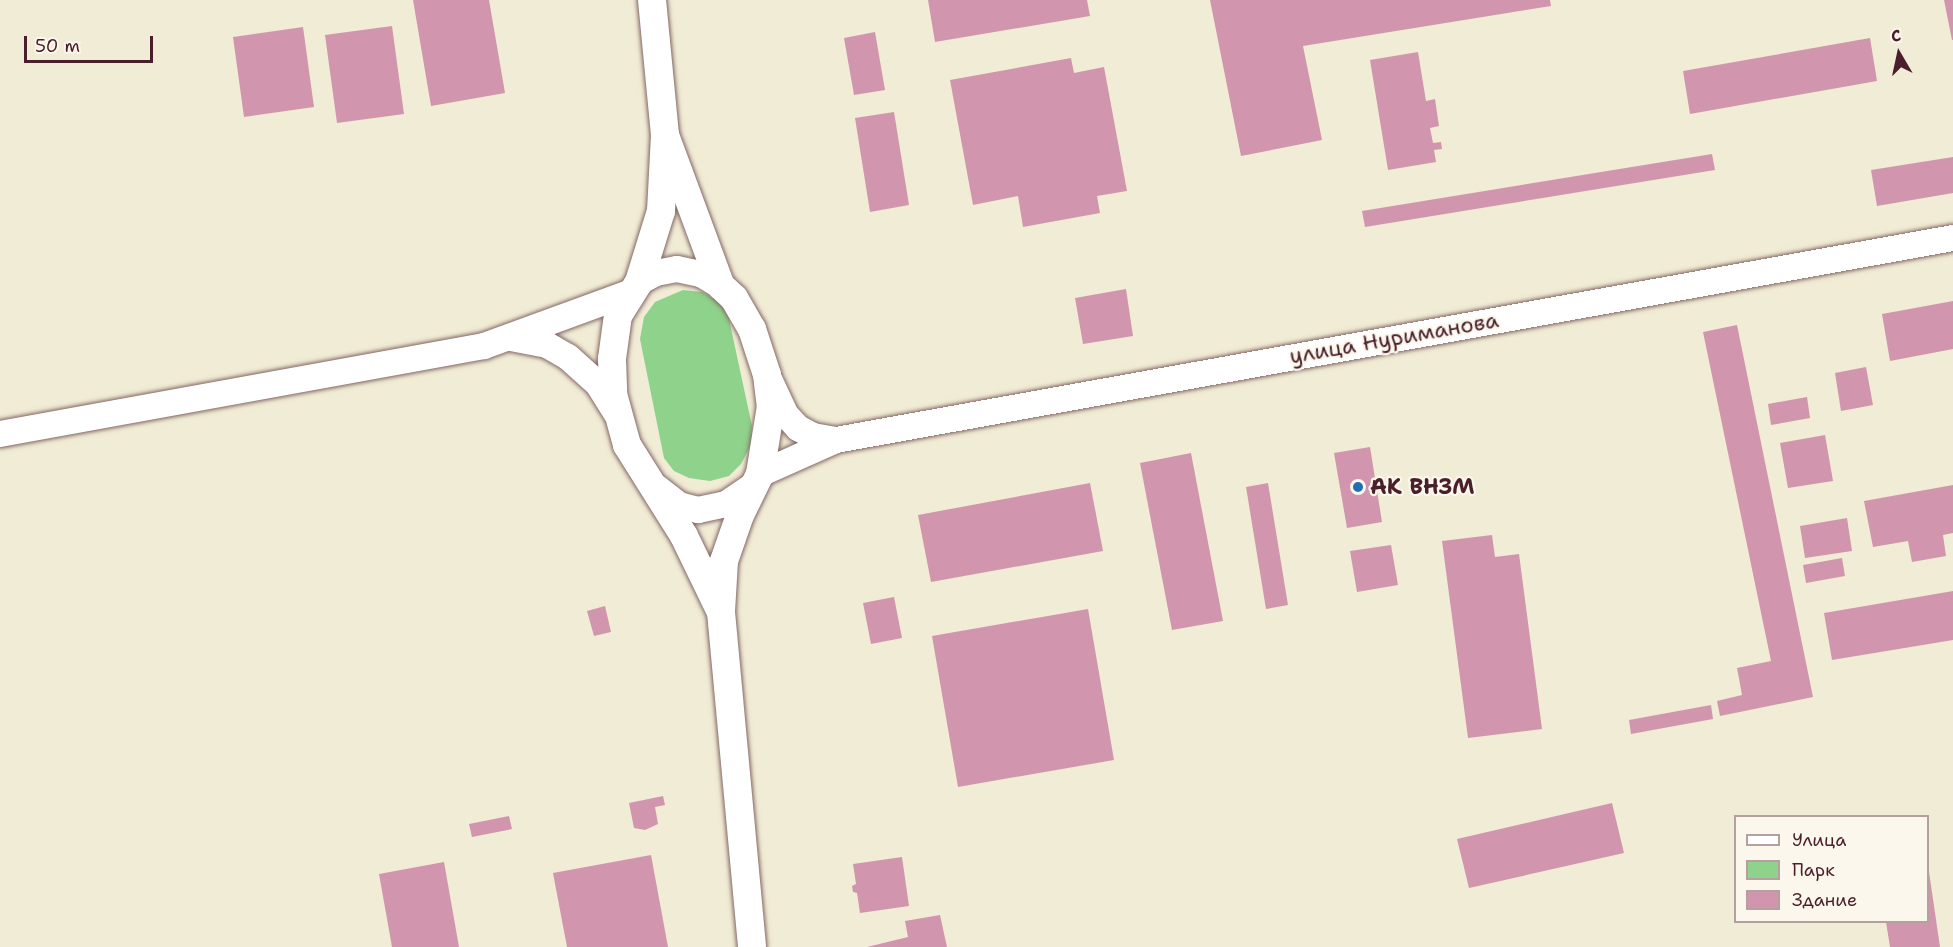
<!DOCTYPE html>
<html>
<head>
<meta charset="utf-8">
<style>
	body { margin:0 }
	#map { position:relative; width:1953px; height:947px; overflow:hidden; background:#f1ecd5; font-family:"Shantell Sans",sans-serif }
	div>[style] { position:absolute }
	.green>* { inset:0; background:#8ed28b }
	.building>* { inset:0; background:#d196ae }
	.roads { filter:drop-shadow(0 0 2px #846766) drop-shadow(0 0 2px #846766) }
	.secondary>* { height:26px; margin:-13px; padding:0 13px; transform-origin:13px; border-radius:13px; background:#fff }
	.primary>* { height:28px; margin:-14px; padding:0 14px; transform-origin:14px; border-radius:14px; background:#fff }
	.dots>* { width:16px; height:16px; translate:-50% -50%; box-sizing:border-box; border:3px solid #fbf7ec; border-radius:50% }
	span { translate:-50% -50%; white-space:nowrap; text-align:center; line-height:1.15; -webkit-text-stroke:4.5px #fbf7ec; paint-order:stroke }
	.street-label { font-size:22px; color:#4a1f2b }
	.poi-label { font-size:22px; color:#4a1f2b; font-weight:700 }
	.left { translate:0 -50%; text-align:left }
	.legend { position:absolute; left:1734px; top:815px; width:195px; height:108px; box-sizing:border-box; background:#fbf7ec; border:2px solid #b4a19f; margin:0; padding:8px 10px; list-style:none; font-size:18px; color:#4a1f2b }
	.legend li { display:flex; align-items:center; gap:12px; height:30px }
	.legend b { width:30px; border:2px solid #b4a19f }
	.north { position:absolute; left:1869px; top:24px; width:60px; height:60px; -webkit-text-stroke:4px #fbf7ec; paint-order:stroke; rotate:351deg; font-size:16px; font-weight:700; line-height:24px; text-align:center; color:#4a1f2b }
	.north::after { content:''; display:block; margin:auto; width:21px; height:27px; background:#4a1f2b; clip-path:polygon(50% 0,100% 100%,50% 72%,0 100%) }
	.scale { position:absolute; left:24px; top:36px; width:129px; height:27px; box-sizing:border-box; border:3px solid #4a1f2b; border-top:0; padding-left:8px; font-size:18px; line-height:21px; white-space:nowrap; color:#4a1f2b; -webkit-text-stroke:4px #fbf7ec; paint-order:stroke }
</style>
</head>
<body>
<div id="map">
	<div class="green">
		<div style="clip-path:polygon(683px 290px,702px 292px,720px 302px,729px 319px,752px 426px,751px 445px,741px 464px,729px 476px,710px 481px,689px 478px,674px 471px,664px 458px,640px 339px,644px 317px,655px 302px)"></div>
	</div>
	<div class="building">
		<div style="clip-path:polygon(413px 0,489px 0,505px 93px,431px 106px)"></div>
		<div style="clip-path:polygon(928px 0,1087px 0,1090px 16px,935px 42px)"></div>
		<div style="clip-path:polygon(1210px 0,1550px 0,1551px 6px,1303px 46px,1322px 140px,1241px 156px)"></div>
		<div style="clip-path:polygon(1944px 0,1953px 0,1953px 40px,1952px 40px)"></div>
		<div style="clip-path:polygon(392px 26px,404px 114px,337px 123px,325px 35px)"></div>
		<div style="clip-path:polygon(303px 27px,314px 107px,244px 117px,233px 37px)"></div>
		<div style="clip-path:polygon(875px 32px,885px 90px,854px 95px,844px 38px)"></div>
		<div style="clip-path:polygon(1870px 38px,1877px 81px,1690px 114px,1683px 71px)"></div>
		<div style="clip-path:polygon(1418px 52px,1426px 101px,1435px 99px,1439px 126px,1430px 128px,1433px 143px,1441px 142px,1442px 149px,1434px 150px,1436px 162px,1388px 170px,1370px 60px)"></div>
		<div style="clip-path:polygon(1071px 58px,1074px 73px,1104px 67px,1127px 191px,1097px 196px,1100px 213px,1023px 227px,1018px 196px,973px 205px,950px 80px)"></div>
		<div style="clip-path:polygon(894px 112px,909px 205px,870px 212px,855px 118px)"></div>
		<div style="clip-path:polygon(1712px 154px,1715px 170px,1365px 227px,1362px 211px)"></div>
		<div style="clip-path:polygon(1953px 157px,1953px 193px,1877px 206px,1871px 170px)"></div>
		<div style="clip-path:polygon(1126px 289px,1133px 336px,1083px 344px,1075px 298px)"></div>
		<div style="clip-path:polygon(1953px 301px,1953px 349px,1890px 361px,1882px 314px)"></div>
		<div style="clip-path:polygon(1737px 325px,1813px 697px,1720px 716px,1717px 701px,1742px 695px,1737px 668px,1771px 661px,1703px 332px)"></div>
		<div style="clip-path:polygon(1866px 367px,1873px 405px,1841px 411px,1835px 373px)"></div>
		<div style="clip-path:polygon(1807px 397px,1810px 418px,1771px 425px,1768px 404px)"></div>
		<div style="clip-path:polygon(1825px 435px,1833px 481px,1788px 488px,1780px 443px)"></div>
		<div style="clip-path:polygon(1370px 447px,1382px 522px,1347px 528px,1334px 453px)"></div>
		<div style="clip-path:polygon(1191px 453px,1223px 621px,1172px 630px,1140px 463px)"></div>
		<div style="clip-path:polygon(1090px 483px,1103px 551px,931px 582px,918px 515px)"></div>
		<div style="clip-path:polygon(1268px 483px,1288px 605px,1266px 609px,1246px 487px)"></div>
		<div style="clip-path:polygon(1953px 485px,1953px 533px,1943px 535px,1946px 556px,1912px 562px,1908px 541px,1873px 547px,1864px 501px)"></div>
		<div style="clip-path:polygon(1847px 518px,1852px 551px,1805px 558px,1800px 526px)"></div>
		<div style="clip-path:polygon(1492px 535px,1495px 557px,1519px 554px,1542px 729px,1468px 738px,1442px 541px)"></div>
		<div style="clip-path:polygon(1391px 545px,1398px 585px,1357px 592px,1350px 551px)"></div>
		<div style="clip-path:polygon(1842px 558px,1845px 576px,1806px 583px,1803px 565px)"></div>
		<div style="clip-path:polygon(1953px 591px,1953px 640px,1832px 660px,1824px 613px)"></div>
		<div style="clip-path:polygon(894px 597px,902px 638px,871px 644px,863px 603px)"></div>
		<div style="clip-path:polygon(605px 606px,611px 632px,594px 636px,587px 611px)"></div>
		<div style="clip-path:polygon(1088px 609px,1114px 760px,958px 787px,932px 636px)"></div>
		<div style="clip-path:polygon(1711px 705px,1713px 719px,1631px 734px,1629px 720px)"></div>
		<div style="clip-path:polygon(663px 796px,665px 805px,655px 807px,658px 824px,645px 830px,634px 828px,629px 803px)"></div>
		<div style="clip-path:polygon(1612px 803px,1624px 853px,1469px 888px,1457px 839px)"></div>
		<div style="clip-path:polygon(509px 816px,512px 829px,472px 837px,469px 824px)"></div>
		<div style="clip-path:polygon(651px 855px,668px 947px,567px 947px,553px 873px)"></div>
		<div style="clip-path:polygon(902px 857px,909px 906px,860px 913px,857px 893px,853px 892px,852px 886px,856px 884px,853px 864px)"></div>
		<div style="clip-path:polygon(444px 862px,459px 947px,392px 947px,379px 874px)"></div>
		<div style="clip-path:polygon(1928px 865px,1940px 947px,1890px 947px,1886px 922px,1928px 922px)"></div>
		<div style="clip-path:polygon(940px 915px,947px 947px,867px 947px,908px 937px,905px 921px)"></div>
	</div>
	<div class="roads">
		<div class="secondary">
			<div style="left:639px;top:282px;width:19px;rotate:-28deg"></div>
			<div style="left:656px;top:273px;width:21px;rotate:-11deg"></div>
			<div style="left:677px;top:269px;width:25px;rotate:12deg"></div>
			<div style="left:701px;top:274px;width:23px;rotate:31deg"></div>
			<div style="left:511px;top:338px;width:37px;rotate:11deg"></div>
			<div style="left:547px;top:345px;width:24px;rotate:30deg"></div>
			<div style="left:568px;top:357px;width:40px;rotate:42deg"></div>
			<div style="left:598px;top:384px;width:34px;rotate:58deg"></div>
			<div style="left:770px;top:381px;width:38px;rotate:65deg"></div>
			<div style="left:786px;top:415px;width:18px;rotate:47deg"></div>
			<div style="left:798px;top:428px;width:17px;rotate:28deg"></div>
			<div style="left:813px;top:436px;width:23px;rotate:10deg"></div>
			<div style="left:0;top:434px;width:492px;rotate:-10.3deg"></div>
			<div style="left:484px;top:346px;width:154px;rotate:-20.1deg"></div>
			<div style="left:760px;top:474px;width:83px;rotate:-24.1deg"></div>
			<div style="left:836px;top:440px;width:1135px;rotate:-10.25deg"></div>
			<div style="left:656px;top:487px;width:29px;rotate:38deg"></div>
			<div style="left:679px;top:505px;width:20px;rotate:15deg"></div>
			<div style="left:698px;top:510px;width:29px;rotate:-12deg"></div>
			<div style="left:726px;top:504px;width:32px;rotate:-34deg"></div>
		</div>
		<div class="primary">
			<div style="left:652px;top:0;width:136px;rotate:84.5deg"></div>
			<div style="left:665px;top:135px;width:76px;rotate:93deg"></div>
			<div style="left:661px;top:211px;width:74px;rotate:107.2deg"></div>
			<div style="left:639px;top:282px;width:39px;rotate:122deg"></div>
			<div style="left:618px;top:315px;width:44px;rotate:97.8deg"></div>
			<div style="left:612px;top:359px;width:35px;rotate:88deg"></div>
			<div style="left:613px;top:394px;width:53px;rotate:74.6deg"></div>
			<div style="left:627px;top:445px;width:107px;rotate:57.9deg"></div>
			<div style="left:684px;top:536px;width:82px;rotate:64.1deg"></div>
			<div style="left:665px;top:135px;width:161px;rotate:69.7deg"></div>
			<div style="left:721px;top:286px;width:18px;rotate:43deg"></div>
			<div style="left:734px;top:298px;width:36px;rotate:60deg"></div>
			<div style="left:752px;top:329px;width:48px;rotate:71.9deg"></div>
			<div style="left:767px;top:375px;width:31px;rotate:83deg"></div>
			<div style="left:771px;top:406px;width:69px;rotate:99.2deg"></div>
			<div style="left:760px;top:474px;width:46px;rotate:116deg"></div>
			<div style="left:740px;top:515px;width:49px;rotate:109.2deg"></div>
			<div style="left:724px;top:561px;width:51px;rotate:93.4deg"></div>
			<div style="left:721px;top:612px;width:336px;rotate:84.7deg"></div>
		</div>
	</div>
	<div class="dots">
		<div style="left:1358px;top:487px;background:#1f6fb2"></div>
	</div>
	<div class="street-label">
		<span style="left:1394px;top:338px;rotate:-10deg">улица Нуриманова</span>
	</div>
	<div class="poi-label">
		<span class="left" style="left:1370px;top:487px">АК ВНЗМ</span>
	</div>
	<ul class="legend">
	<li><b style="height:8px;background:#fff"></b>Улица</li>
	<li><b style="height:16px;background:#8ed28b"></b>Парк</li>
	<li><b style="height:16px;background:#d196ae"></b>Здание</li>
	</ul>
	<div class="north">С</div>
	<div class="scale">50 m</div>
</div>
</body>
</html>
